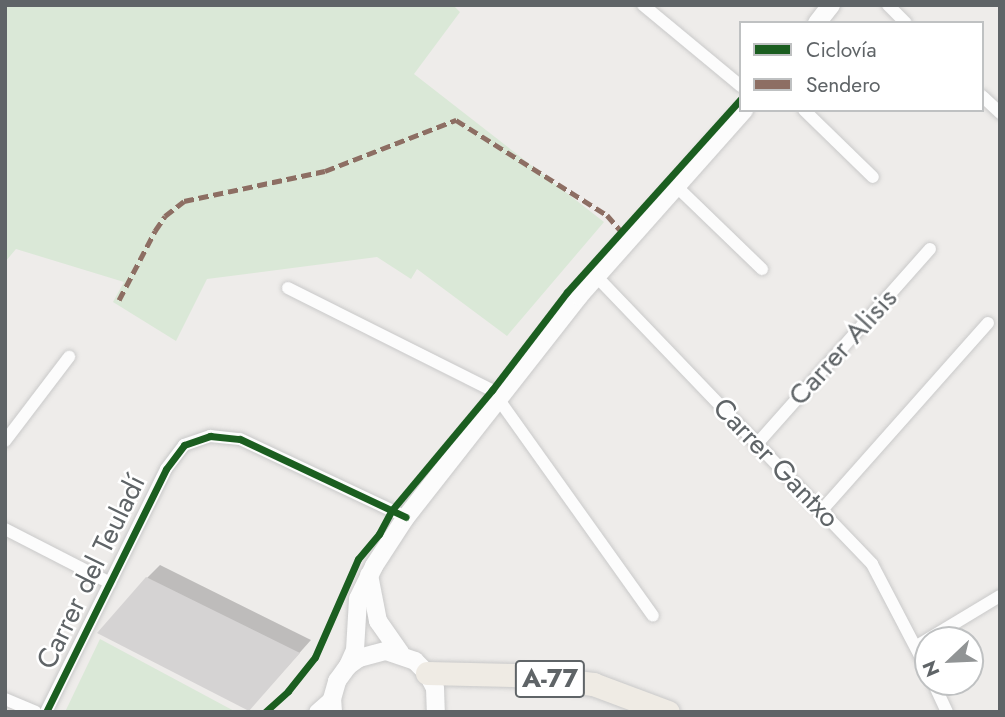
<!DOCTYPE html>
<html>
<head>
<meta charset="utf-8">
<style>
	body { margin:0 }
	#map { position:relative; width:1005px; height:717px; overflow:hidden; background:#eeecea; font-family:Jost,sans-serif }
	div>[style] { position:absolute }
	.green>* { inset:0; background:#dae8d7 }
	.shadow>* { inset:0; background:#0003 }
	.building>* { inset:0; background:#d5d3d3 }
	.roads { filter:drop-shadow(0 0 2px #c9c9c9) drop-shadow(0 0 2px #c9c9c9) }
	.minor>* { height:12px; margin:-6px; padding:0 6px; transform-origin:6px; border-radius:6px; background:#fcfcfc }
	.tertiary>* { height:16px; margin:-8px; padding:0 8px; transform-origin:8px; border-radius:8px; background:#fcfcfc }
	.secondary>* { height:18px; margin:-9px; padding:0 9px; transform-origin:9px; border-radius:9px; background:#fcfcfc }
	.motorway>* { height:23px; margin:-11.5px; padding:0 11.5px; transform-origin:11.5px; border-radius:11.5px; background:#efebe4 }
	.quiet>* { height:5px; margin-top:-2.5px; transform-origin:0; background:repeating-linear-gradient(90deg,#8d6e63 0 10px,transparent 0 15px) }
	.cycleway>* { height:7px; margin:-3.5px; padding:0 3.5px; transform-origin:3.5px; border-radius:3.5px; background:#1b5e20 }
	span { translate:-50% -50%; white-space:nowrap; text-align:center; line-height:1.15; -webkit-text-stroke:5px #fff; paint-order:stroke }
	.shield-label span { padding:2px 5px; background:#fff; border:2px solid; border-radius:5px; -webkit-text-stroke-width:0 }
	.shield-label { font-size:26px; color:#5f6467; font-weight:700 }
	.street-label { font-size:28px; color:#5f6467 }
	.frame { position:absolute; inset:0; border:7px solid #5f6467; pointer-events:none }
	.legend { position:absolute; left:739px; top:21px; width:245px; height:91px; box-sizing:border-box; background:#fff; border:2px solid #bfc1c2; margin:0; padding:9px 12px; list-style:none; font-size:21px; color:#5f6467 }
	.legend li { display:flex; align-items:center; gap:14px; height:35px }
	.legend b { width:35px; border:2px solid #bfc1c2 }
	.north { position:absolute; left:914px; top:626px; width:70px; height:70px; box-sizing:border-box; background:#fff; border:2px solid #bfc1c2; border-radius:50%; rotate:247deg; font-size:19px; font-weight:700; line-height:28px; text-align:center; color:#5f6467 }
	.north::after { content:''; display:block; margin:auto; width:24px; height:32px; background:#919495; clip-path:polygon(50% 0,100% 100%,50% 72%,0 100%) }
</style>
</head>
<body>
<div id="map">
	<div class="green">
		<div style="clip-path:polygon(5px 5px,453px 5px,460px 12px,414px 74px,604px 222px,507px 336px,417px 269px,411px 279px,377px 257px,207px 279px,176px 341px,113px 302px,124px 282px,16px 249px,5px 262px)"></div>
		<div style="clip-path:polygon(100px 639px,236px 712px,65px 712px)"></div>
	</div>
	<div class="shadow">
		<div style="clip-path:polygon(160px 565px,311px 640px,261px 696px,147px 578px)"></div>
	</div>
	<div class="building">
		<div style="clip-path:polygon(146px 577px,300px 653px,249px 711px,97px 633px)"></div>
	</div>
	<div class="roads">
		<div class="minor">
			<div style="left:643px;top:5px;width:127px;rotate:39.6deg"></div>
			<div style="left:888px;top:5px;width:25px;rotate:45deg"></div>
			<div style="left:982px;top:96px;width:25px;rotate:43deg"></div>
			<div style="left:804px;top:110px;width:96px;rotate:44.2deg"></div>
			<div style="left:675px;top:185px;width:121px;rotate:44deg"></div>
			<div style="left:596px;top:276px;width:399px;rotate:46.2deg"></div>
			<div style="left:872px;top:564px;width:121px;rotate:62.4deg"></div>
			<div style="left:288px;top:288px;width:228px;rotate:26.6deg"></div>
			<div style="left:492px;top:390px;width:277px;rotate:54.5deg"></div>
			<div style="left:5px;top:441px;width:106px;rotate:-52.7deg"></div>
			<div style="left:756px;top:445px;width:262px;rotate:-48.4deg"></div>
			<div style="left:822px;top:510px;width:250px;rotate:-48.4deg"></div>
			<div style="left:5px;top:529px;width:118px;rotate:27.2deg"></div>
			<div style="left:917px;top:646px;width:97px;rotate:-31.1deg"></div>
			<div style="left:933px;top:682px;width:33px;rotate:65deg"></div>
			<div style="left:5px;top:699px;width:33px;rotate:23deg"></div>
			<div style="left:46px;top:712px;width:271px;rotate:-63.7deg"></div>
			<div style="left:166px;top:469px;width:30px;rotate:-53deg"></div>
			<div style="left:184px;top:445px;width:28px;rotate:-19deg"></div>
			<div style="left:210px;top:436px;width:30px;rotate:6deg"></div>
			<div style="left:240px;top:439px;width:183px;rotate:25.2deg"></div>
		</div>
		<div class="tertiary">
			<div style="left:317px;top:712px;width:20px;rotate:-41deg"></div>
		</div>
		<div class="secondary">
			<div style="left:817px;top:23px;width:23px;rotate:-52deg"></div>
			<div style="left:369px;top:575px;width:47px;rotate:78.9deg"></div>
			<div style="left:378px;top:621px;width:39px;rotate:55deg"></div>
			<div style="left:348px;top:666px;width:17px;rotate:-66deg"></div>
			<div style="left:355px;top:650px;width:51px;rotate:-86.6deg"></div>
			<div style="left:358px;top:599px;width:37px;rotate:-64deg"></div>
			<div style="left:374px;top:566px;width:59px;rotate:-56.9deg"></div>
			<div style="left:406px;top:517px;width:281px;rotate:-51.9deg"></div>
			<div style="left:579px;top:296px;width:249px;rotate:-48.4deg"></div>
			<div style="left:333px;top:712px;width:13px;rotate:-94deg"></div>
			<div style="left:332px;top:699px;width:19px;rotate:-74deg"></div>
			<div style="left:337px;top:681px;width:19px;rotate:-54deg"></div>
			<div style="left:348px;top:666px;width:14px;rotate:-36deg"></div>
			<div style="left:359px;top:658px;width:28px;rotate:-15deg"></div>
			<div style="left:386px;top:651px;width:31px;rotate:19deg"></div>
			<div style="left:415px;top:661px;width:17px;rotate:45deg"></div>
			<div style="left:427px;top:673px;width:17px;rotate:62deg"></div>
			<div style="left:435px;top:688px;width:24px;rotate:88deg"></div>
		</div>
		<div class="motorway">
			<div style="left:427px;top:673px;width:86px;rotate:1.3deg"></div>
			<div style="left:513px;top:675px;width:81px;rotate:6.4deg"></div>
			<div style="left:593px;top:684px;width:80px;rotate:20.5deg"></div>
		</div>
	</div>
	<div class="quiet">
		<div style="left:119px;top:300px;width:78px;rotate:-62.4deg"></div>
		<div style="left:155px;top:231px;width:18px;rotate:-56deg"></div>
		<div style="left:165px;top:216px;width:24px;rotate:-38deg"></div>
		<div style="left:184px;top:201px;width:144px;rotate:-12deg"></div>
		<div style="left:325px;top:171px;width:141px;rotate:-21.3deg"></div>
		<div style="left:456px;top:120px;width:178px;rotate:32.2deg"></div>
		<div style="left:607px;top:215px;width:29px;rotate:49deg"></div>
	</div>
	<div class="cycleway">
		<div style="left:46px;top:712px;width:271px;rotate:-63.7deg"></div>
		<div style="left:166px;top:469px;width:30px;rotate:-53deg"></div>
		<div style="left:184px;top:445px;width:28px;rotate:-19deg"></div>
		<div style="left:210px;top:436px;width:30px;rotate:6deg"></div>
		<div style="left:240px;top:439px;width:183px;rotate:25.2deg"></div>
		<div style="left:265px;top:712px;width:31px;rotate:-42deg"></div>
		<div style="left:288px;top:691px;width:43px;rotate:-51.5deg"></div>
		<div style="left:315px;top:657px;width:107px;rotate:-66.3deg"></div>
		<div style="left:358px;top:559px;width:33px;rotate:-50deg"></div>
		<div style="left:379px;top:534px;width:26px;rotate:-62deg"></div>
		<div style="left:391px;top:511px;width:158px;rotate:-50.1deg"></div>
		<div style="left:492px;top:390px;width:123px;rotate:-52.6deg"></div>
		<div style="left:567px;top:292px;width:260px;rotate:-48deg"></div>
	</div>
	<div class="shield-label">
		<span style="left:550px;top:679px">A-77</span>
	</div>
	<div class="street-label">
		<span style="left:843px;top:347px;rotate:-48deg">Carrer Alisis</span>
		<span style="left:776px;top:463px;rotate:46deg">Carrer Gantxo</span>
		<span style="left:91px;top:572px;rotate:-64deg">Carrer del Teuladí</span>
	</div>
	<div class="frame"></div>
	<ul class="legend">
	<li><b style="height:9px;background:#1b5e20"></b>Ciclovía</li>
	<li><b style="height:9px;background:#8d6e63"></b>Sendero</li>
	</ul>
	<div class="north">N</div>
</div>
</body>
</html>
